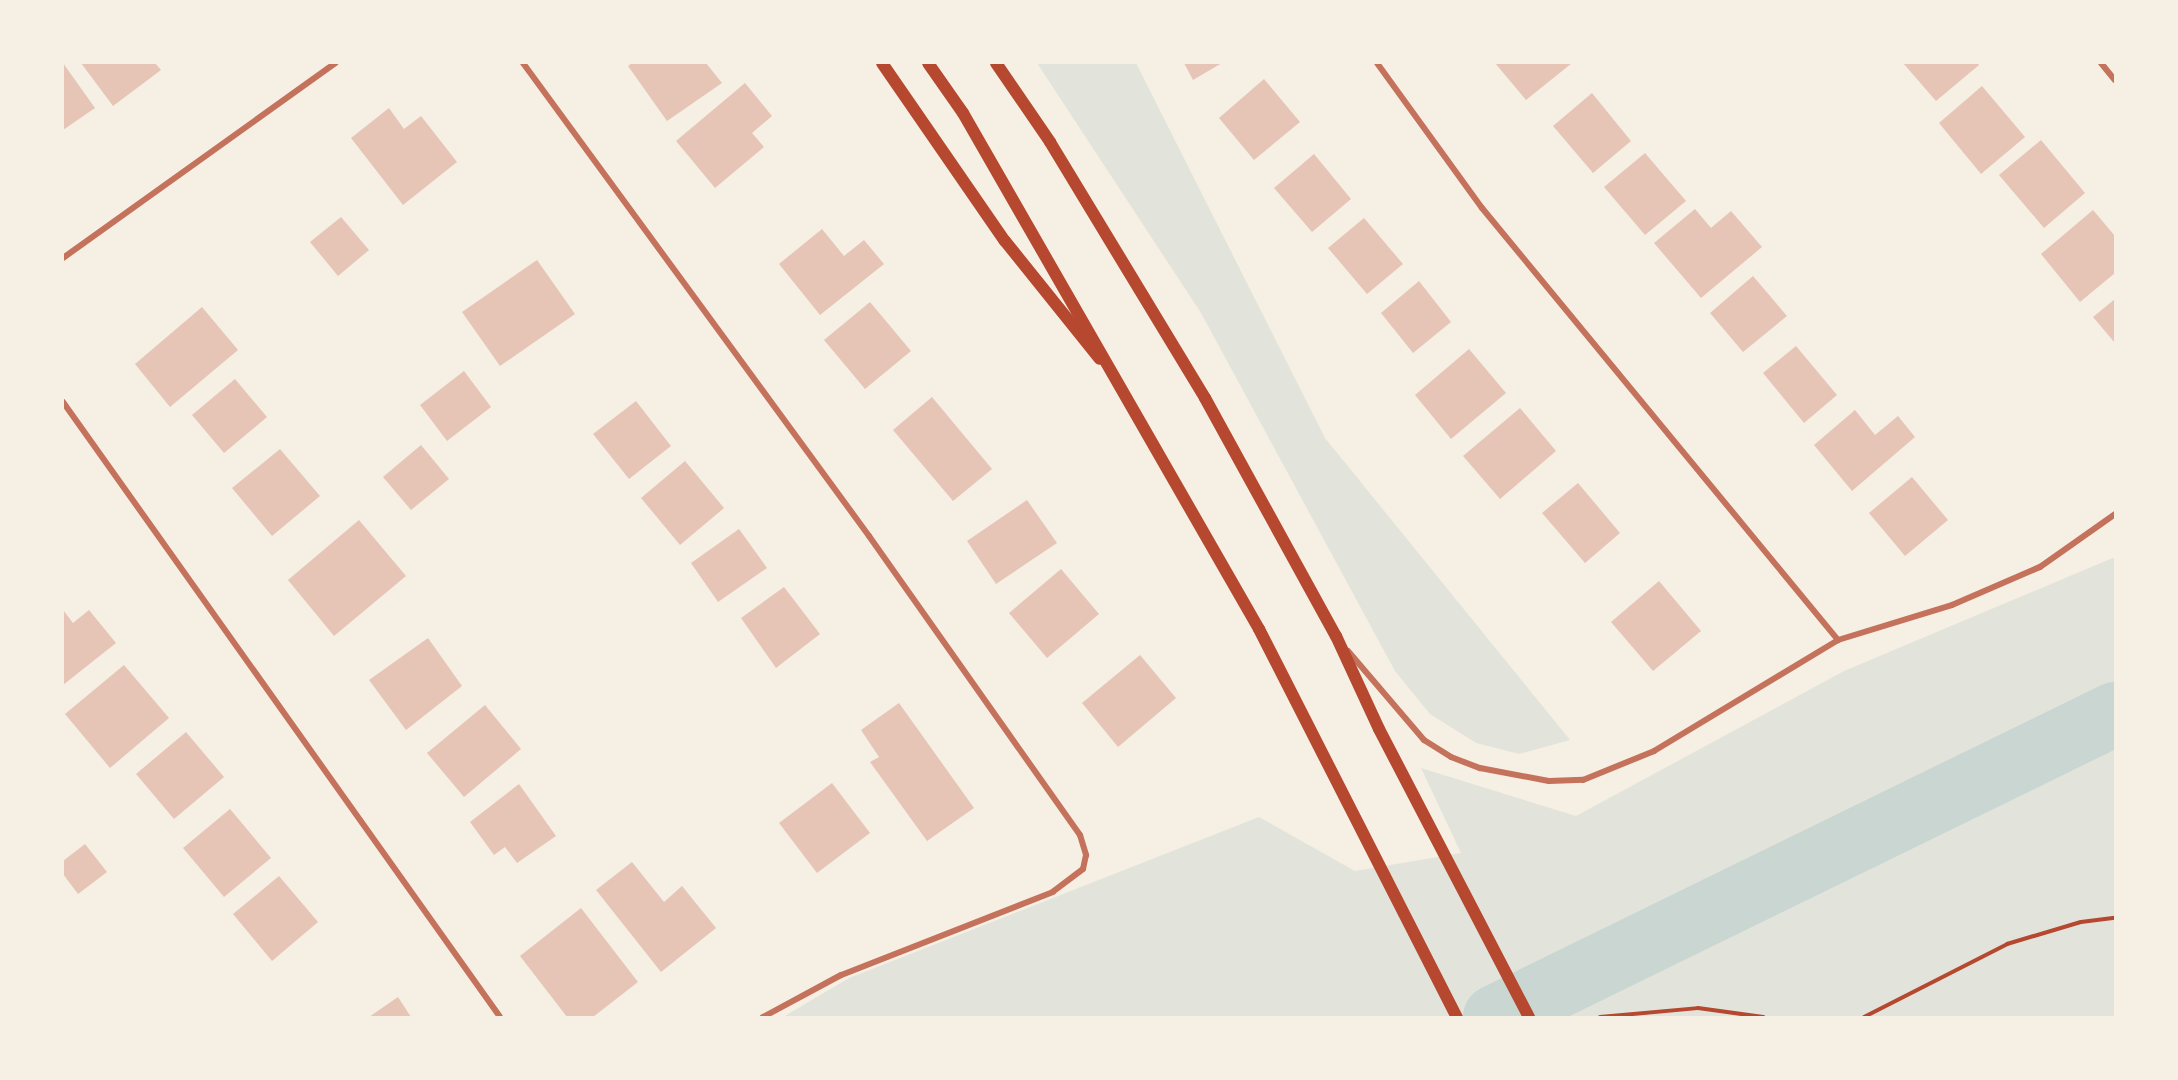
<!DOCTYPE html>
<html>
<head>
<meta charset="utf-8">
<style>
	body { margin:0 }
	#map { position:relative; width:2178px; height:1080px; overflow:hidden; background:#f6efe4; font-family:Cabin,sans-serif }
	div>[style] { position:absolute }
	.green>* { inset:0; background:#e2e4dc }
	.river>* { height:64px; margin:-32px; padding:0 32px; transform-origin:32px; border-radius:32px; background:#c9d6d2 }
	.building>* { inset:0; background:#e6c5b7 }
	.path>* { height:4px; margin:-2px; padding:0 2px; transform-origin:2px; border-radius:2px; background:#b5482f }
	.minor>* { height:6px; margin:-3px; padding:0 3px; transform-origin:3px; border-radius:3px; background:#c5725c }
	.secondary>* { height:12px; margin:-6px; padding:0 6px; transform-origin:6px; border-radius:6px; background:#b5482f }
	span { translate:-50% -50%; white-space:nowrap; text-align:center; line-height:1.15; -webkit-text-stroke:5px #f6efe4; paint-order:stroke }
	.frame { position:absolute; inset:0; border:64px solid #f6efe4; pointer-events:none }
</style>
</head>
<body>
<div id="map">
	<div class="green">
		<div style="clip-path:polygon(1037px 63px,1136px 63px,1325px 438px,1570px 740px,1519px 754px,1476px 743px,1430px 714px,1395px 671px,1201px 313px)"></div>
		<div style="clip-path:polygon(2115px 557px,2115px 1017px,783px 1017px,849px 978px,1259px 817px,1355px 871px,1461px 853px,1421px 768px,1576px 816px,1844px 671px)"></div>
	</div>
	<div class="river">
		<div style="left:1495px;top:1017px;width:690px;rotate:-26.05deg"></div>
	</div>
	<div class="building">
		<div style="clip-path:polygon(63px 63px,95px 108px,63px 130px)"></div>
		<div style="clip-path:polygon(81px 63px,155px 63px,161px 70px,113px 106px)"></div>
		<div style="clip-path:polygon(632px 63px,706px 63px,722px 83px,667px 121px,628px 66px)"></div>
		<div style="clip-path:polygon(1184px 63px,1222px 63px,1193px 80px)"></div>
		<div style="clip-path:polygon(1495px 63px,1572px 63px,1526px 100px)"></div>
		<div style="clip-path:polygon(1903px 63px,1978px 63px,1979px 65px,1936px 101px)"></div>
		<div style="clip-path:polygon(1264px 79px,1300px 122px,1254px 160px,1219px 118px)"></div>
		<div style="clip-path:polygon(745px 83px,772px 116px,752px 133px,764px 147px,715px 188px,676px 141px)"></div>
		<div style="clip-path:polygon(1982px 86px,2025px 137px,1981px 174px,1939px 123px)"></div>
		<div style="clip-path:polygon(1592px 93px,1631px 141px,1593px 173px,1553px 126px)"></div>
		<div style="clip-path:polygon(389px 108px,404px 129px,421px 116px,457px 162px,403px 205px,351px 138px)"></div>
		<div style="clip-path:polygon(2041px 140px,2085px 193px,2044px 228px,1999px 175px)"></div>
		<div style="clip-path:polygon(1645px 153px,1686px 201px,1645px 235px,1604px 187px)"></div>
		<div style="clip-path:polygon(1314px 154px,1351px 199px,1312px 232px,1274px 188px)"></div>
		<div style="clip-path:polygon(1695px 209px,1711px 228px,1731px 211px,1762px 247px,1701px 298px,1654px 243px)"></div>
		<div style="clip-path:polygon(2093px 210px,2115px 236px,2115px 273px,2080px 302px,2041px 254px)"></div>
		<div style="clip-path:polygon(341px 217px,369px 250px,338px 276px,310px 242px)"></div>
		<div style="clip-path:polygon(1364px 218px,1403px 264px,1367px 294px,1328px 248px)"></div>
		<div style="clip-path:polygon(822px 229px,844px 256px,864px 240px,884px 264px,820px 315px,779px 264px)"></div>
		<div style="clip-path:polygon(537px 260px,575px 314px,500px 366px,462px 312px)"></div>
		<div style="clip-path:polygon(1753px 276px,1787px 316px,1743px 352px,1710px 313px)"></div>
		<div style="clip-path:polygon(1419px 281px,1451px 322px,1413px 353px,1381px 313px)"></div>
		<div style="clip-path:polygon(2115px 299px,2115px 343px,2093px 317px)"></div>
		<div style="clip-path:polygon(870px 302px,911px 351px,865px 389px,824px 340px)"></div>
		<div style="clip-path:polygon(202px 307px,238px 350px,170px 407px,135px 364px)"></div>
		<div style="clip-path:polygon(1796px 346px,1837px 395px,1804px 423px,1763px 373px)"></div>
		<div style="clip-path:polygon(1469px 349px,1506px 393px,1451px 439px,1415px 395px)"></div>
		<div style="clip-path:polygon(464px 371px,491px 407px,447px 441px,420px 405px)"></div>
		<div style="clip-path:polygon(235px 379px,267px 417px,224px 453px,192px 415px)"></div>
		<div style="clip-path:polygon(932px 397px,992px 469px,953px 501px,893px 430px)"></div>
		<div style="clip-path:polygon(636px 401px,671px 446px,629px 479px,593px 434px)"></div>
		<div style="clip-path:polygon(1520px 408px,1556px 451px,1500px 499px,1463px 456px)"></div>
		<div style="clip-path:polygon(1855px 410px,1875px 435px,1898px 416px,1915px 437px,1852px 491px,1814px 445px)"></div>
		<div style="clip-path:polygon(421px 445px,449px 479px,411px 510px,383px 477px)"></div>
		<div style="clip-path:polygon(280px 449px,320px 496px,272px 536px,232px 488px)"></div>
		<div style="clip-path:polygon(685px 461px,724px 508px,680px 545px,641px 498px)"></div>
		<div style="clip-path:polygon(1912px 477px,1948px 520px,1905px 556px,1869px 513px)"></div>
		<div style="clip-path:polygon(1578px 483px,1620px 533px,1585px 563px,1542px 513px)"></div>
		<div style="clip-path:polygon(1027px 500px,1057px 543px,996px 584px,967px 541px)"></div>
		<div style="clip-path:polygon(359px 520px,406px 576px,334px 636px,288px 580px)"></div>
		<div style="clip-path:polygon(739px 529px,767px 568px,718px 602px,691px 563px)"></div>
		<div style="clip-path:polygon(1061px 569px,1099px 614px,1047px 658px,1009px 613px)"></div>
		<div style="clip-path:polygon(1659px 581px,1701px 631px,1653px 671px,1611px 622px)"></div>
		<div style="clip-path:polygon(784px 587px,820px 634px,776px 668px,741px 618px)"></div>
		<div style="clip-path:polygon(63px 610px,73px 623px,89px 610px,116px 643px,63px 685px)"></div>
		<div style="clip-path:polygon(428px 638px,462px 686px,406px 730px,369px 680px)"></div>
		<div style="clip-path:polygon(1140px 655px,1176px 698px,1118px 747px,1082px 703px)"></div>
		<div style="clip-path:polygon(124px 665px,169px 718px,110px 768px,65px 714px)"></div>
		<div style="clip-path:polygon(899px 703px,974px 808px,927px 841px,870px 762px,879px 757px,861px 730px)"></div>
		<div style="clip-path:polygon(485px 705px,521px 749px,464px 797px,427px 753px)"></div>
		<div style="clip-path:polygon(186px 732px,224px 777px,174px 819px,136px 774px)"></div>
		<div style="clip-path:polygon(832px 783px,870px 833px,817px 873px,779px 823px)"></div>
		<div style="clip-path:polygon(519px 784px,556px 836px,517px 863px,505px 847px,494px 855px,470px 822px)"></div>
		<div style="clip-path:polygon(230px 809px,271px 858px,224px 897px,183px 848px)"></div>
		<div style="clip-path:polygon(85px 844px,107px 872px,78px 894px,63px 874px,63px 861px)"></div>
		<div style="clip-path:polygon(632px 862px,664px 902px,682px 886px,716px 928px,661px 972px,596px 890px)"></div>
		<div style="clip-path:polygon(279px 876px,318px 922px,272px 961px,233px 914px)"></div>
		<div style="clip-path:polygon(581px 908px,638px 982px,593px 1017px,567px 1017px,520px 956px)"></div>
		<div style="clip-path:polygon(398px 997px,411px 1017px,369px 1017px)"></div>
	</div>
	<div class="path">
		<div style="left:1600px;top:1017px;width:98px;rotate:-5.2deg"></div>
		<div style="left:1698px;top:1008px;width:66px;rotate:7.9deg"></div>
		<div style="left:1864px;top:1017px;width:161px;rotate:-27deg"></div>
		<div style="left:2007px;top:944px;width:77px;rotate:-16.6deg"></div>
		<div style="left:2081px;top:922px;width:34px;rotate:-7deg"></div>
	</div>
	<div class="minor">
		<div style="left:523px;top:63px;width:586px;rotate:53.81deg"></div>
		<div style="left:869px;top:536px;width:366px;rotate:54.8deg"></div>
		<div style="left:1080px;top:835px;width:21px;rotate:73deg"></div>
		<div style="left:1086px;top:855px;width:14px;rotate:102deg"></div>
		<div style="left:1083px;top:869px;width:38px;rotate:143deg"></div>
		<div style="left:1053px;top:892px;width:228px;rotate:158.6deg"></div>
		<div style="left:841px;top:975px;width:89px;rotate:151.7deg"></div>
		<div style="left:1377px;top:63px;width:179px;rotate:54.1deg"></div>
		<div style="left:1482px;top:208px;width:560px;rotate:50.51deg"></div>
		<div style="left:2101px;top:63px;width:22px;rotate:51deg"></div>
		<div style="left:63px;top:258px;width:335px;rotate:-35.6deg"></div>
		<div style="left:63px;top:402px;width:754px;rotate:54.6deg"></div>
		<div style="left:1348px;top:651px;width:117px;rotate:49.5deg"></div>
		<div style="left:1424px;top:740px;width:32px;rotate:32deg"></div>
		<div style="left:1451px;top:757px;width:31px;rotate:21deg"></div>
		<div style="left:1480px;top:768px;width:70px;rotate:10.7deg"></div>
		<div style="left:1549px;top:781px;width:34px;rotate:-2deg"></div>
		<div style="left:1583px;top:780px;width:77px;rotate:-22.2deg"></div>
		<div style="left:1654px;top:751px;width:215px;rotate:-31.1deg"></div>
		<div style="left:1838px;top:640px;width:119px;rotate:-17.1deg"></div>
		<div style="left:1952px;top:605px;width:96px;rotate:-23.4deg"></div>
		<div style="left:2040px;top:567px;width:92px;rotate:-35.2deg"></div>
	</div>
	<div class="secondary">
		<div style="left:882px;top:63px;width:216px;rotate:55.4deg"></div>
		<div style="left:1005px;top:241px;width:151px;rotate:51.2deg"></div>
		<div style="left:928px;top:63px;width:61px;rotate:55deg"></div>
		<div style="left:963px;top:113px;width:595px;rotate:60.16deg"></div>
		<div style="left:1259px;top:629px;width:436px;rotate:63deg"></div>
		<div style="left:996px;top:63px;width:96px;rotate:55.6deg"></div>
		<div style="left:1050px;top:142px;width:299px;rotate:58.8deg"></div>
		<div style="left:1205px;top:398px;width:272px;rotate:61.2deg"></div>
		<div style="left:1336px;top:636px;width:102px;rotate:65.2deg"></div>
		<div style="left:1379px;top:729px;width:325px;rotate:62.5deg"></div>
	</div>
	<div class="frame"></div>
</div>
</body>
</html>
